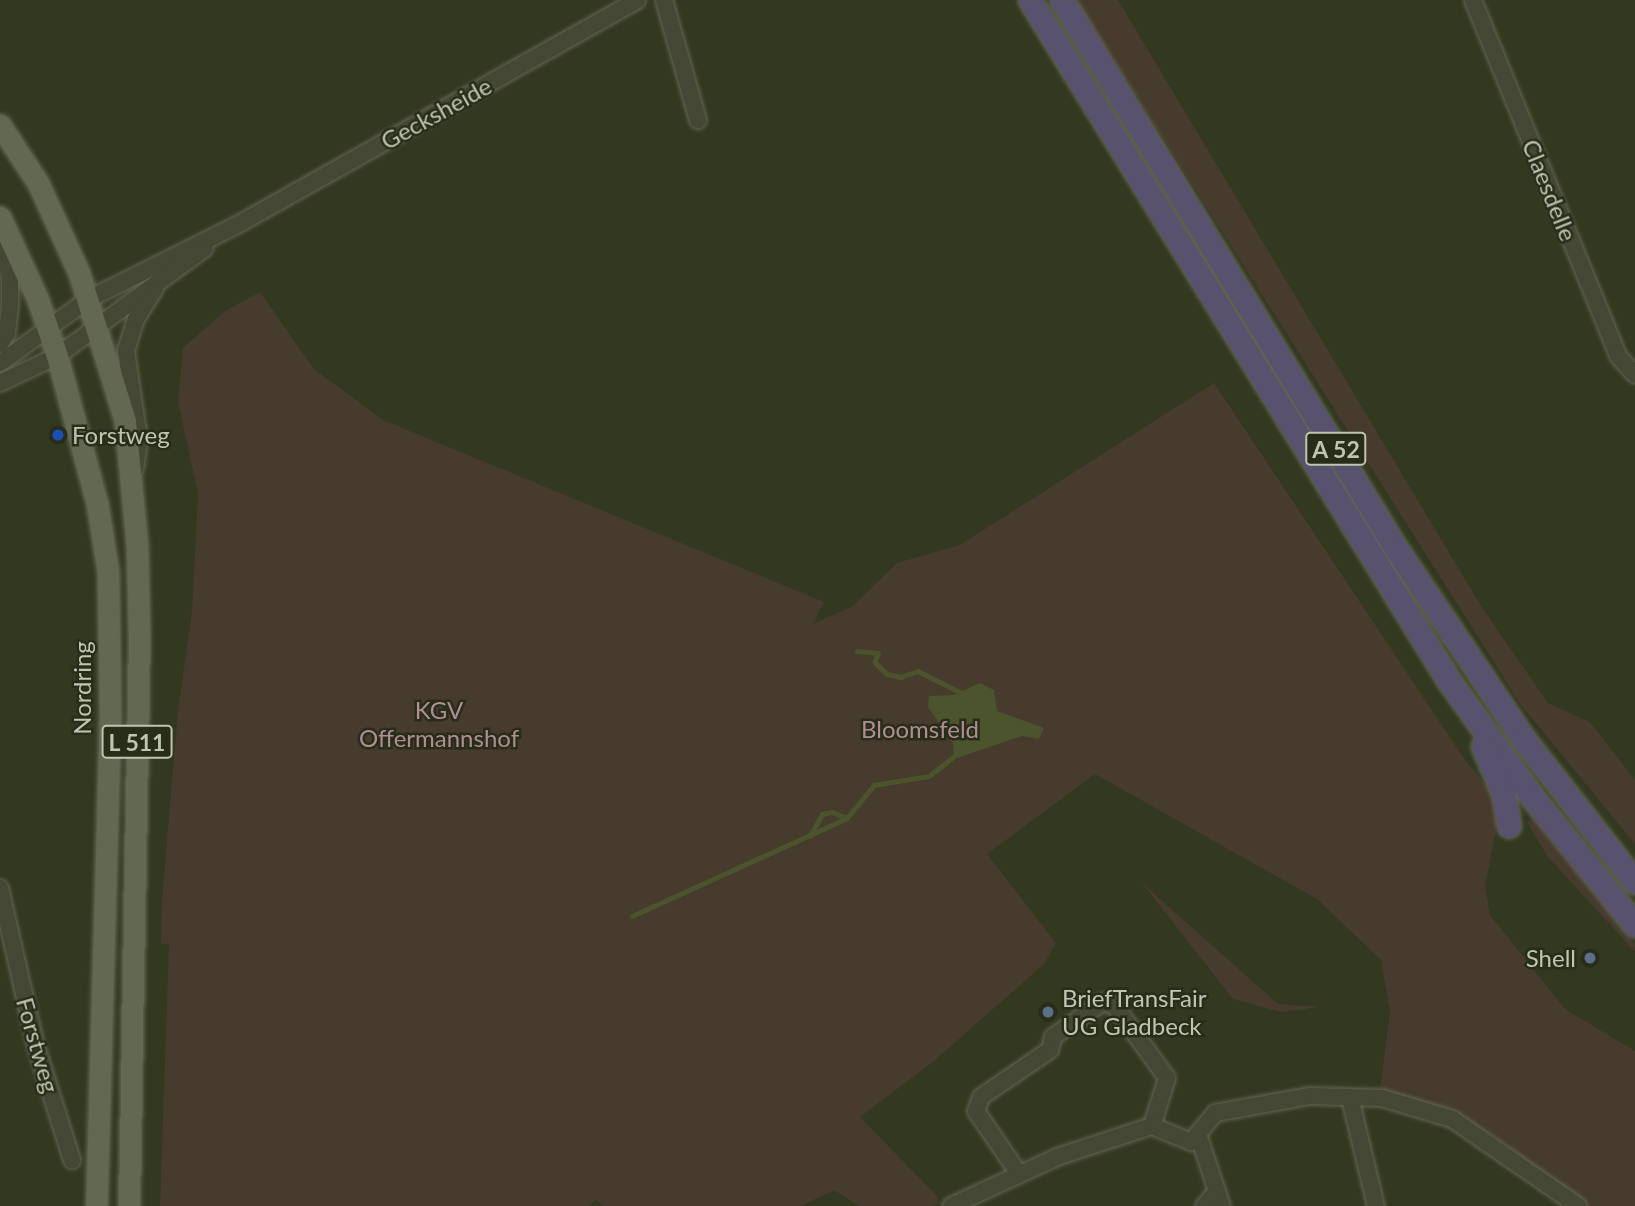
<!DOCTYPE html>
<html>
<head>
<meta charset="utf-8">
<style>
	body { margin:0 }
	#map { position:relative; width:1635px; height:1206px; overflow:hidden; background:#333821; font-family:Lato,sans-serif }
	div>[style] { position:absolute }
	.green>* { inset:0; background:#463b2d }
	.water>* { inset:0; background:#4b542c }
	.stream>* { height:4.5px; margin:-2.25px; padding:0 2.25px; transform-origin:2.25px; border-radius:2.25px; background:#4b542c }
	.roads { filter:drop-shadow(0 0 2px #626652) drop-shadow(0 0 2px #626652) }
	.minor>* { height:16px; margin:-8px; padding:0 8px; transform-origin:8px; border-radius:8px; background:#444835 }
	.major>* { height:21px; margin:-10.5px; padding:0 10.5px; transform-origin:10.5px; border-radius:10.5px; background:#636852 }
	.highway>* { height:23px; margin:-11.5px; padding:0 11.5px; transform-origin:11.5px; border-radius:11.5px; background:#59526e }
	.dots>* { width:19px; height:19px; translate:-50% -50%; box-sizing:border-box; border:4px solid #282d1a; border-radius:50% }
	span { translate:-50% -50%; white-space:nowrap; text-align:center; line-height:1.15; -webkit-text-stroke:5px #282d1a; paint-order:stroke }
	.shield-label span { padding:2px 5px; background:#282d1a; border:2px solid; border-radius:5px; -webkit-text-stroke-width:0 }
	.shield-label { font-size:23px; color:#bfc5af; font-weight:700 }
	.street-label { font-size:24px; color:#bfc5af }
	.poi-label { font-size:24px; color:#bfc5af }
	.left { translate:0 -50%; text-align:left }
	.right { translate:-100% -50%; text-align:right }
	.park-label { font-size:24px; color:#b08d92 }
</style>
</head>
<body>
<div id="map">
	<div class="green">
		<div style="clip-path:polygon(1076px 0,1118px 0,1481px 606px,1548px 703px,1590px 722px,1635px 780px,1635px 844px,1521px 705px)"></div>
		<div style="clip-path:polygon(260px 292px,314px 369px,383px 420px,824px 602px,813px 624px,853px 606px,897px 563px,960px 545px,1214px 383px,1463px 757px,1496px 798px,1496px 830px,1485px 886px,1490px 915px,1565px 1009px,1635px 1051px,1635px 1206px,1586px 1206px,1497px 1138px,1451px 1112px,1380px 1089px,1390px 1012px,1381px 960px,1317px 899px,1095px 774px,987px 854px,1056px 943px,1044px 964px,934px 1061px,860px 1117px,937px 1196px,938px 1203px,931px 1206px,859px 1206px,834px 1190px,801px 1206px,603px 1206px,596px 1199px,589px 1206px,160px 1206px,169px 944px,161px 944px,162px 900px,178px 711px,192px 612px,198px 494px,178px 402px,183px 348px,225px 311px)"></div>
		<div style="clip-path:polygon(1533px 818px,1635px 944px,1635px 952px,1548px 857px,1527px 822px)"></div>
		<div style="clip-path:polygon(1142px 883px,1278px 1004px,1320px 1007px,1281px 1012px,1233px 999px)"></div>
	</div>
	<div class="water">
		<div style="clip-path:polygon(980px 683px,994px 690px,997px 711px,1044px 728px,1039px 739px,1022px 736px,954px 759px,953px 743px,928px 707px,929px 696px,954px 695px)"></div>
	</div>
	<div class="stream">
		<div style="left:857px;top:651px;width:21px;rotate:5deg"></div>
		<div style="left:878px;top:653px;width:9px;rotate:108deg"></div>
		<div style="left:875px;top:662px;width:17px;rotate:45deg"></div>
		<div style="left:887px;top:674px;width:14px;rotate:12deg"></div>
		<div style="left:901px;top:677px;width:18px;rotate:-19deg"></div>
		<div style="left:918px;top:671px;width:47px;rotate:26.6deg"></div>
		<div style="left:810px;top:836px;width:25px;rotate:-61deg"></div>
		<div style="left:822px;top:814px;width:10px;rotate:-11deg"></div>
		<div style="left:832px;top:812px;width:16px;rotate:22deg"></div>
		<div style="left:632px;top:916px;width:236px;rotate:-24.5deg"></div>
		<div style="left:847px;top:818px;width:43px;rotate:-50.7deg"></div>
		<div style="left:874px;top:785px;width:56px;rotate:-9.3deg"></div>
		<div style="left:929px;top:776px;width:31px;rotate:-38deg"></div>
	</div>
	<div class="roads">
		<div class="minor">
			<div style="left:664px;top:0;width:125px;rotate:74.2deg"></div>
			<div style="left:1473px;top:0;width:384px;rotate:67.8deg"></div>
			<div style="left:1618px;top:356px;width:25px;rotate:48deg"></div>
			<div style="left:0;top:344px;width:13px;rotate:-58deg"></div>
			<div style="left:7px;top:333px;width:28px;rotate:-84deg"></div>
			<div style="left:10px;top:305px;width:28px;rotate:-90deg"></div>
			<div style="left:10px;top:277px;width:31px;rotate:-107deg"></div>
			<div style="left:1px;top:247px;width:21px;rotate:-79deg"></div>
			<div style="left:0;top:363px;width:110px;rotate:-35.7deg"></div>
			<div style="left:89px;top:299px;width:163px;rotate:-26.6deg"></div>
			<div style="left:235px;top:226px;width:461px;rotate:-29.3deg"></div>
			<div style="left:0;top:383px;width:63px;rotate:-25.3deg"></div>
			<div style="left:57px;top:356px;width:183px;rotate:-36.1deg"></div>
			<div style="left:135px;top:469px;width:30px;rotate:-82deg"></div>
			<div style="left:139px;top:439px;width:89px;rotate:-98.4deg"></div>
			<div style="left:126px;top:351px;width:34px;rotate:-73deg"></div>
			<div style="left:136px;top:319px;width:36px;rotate:-58deg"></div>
			<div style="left:0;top:888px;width:162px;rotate:77.2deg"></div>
			<div style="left:36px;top:1046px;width:120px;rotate:72.5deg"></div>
			<div style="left:1350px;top:1098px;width:111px;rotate:76.5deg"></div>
			<div style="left:1198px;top:1134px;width:76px;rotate:71.6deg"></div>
			<div style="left:1019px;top:1174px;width:76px;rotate:-124.3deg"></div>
			<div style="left:976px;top:1111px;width:15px;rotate:-70deg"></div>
			<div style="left:981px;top:1097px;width:83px;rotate:-34.3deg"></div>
			<div style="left:1050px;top:1050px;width:13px;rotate:-77deg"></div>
			<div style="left:1053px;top:1037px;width:61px;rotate:-35deg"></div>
			<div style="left:1103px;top:1002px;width:13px;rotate:18deg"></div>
			<div style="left:1115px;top:1006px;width:89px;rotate:54.2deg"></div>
			<div style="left:1167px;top:1078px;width:50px;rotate:107.4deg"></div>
			<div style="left:951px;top:1206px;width:117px;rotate:-24.8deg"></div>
			<div style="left:1057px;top:1157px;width:100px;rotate:-18.1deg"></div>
			<div style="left:1152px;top:1126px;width:42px;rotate:22.3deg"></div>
			<div style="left:1191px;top:1142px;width:38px;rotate:-50deg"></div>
			<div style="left:1215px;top:1113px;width:97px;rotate:-10.1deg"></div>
			<div style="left:1310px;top:1096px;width:72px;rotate:1.6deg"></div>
			<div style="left:1382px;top:1098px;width:73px;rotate:16.7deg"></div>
			<div style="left:1452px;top:1119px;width:153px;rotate:34.6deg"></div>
			<div style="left:1204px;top:1206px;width:20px;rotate:-49deg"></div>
		</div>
		<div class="major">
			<div style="left:0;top:125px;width:69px;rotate:56.8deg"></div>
			<div style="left:38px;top:183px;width:99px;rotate:65.5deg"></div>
			<div style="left:79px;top:273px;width:155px;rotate:72.7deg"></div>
			<div style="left:125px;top:421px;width:126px;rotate:84.5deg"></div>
			<div style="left:137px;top:546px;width:90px;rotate:88.7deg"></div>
			<div style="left:139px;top:636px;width:570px;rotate:91.01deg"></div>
			<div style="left:0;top:217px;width:91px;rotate:65.4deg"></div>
			<div style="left:38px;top:300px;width:59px;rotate:71.3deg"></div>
			<div style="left:57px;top:356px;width:152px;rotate:74.8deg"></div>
			<div style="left:97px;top:503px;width:70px;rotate:80.9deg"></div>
			<div style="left:108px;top:572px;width:145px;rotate:89.2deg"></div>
			<div style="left:110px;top:717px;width:489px;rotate:91.6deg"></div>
		</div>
		<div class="highway">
			<div style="left:1030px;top:0;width:800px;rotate:58.4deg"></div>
			<div style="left:1449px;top:681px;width:144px;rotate:54.3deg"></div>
			<div style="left:1533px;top:798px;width:163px;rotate:51.2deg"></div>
			<div style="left:1062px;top:0;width:640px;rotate:58.67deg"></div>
			<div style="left:1395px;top:547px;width:229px;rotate:56.2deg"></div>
			<div style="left:1522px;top:737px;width:184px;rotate:52.1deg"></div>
			<div style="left:1483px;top:746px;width:53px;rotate:66.8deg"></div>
			<div style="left:1504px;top:795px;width:31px;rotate:81deg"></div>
		</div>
	</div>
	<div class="dots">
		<div style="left:58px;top:435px;background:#1a4fb4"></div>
		<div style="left:1590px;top:958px;background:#5c6f8a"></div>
		<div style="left:1048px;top:1012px;background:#5c6f8a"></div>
	</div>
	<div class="shield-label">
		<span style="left:1336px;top:449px">A 52</span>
		<span style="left:137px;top:742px">L 511</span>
	</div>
	<div class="street-label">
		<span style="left:436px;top:113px;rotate:-29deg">Gecksheide</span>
		<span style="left:1550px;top:190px;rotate:68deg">Claesdelle</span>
		<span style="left:82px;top:688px;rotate:-90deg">Nordring</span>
		<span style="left:38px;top:1045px;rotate:74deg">Forstweg</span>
	</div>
	<div class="poi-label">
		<span class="left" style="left:72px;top:435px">Forstweg</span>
		<span class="right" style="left:1576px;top:958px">Shell</span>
		<span class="left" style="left:1062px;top:1012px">BriefTransFair<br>UG Gladbeck</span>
	</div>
	<div class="park-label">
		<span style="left:439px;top:724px">KGV<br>Offermannshof</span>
		<span style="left:920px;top:729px">Bloomsfeld</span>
	</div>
</div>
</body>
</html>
